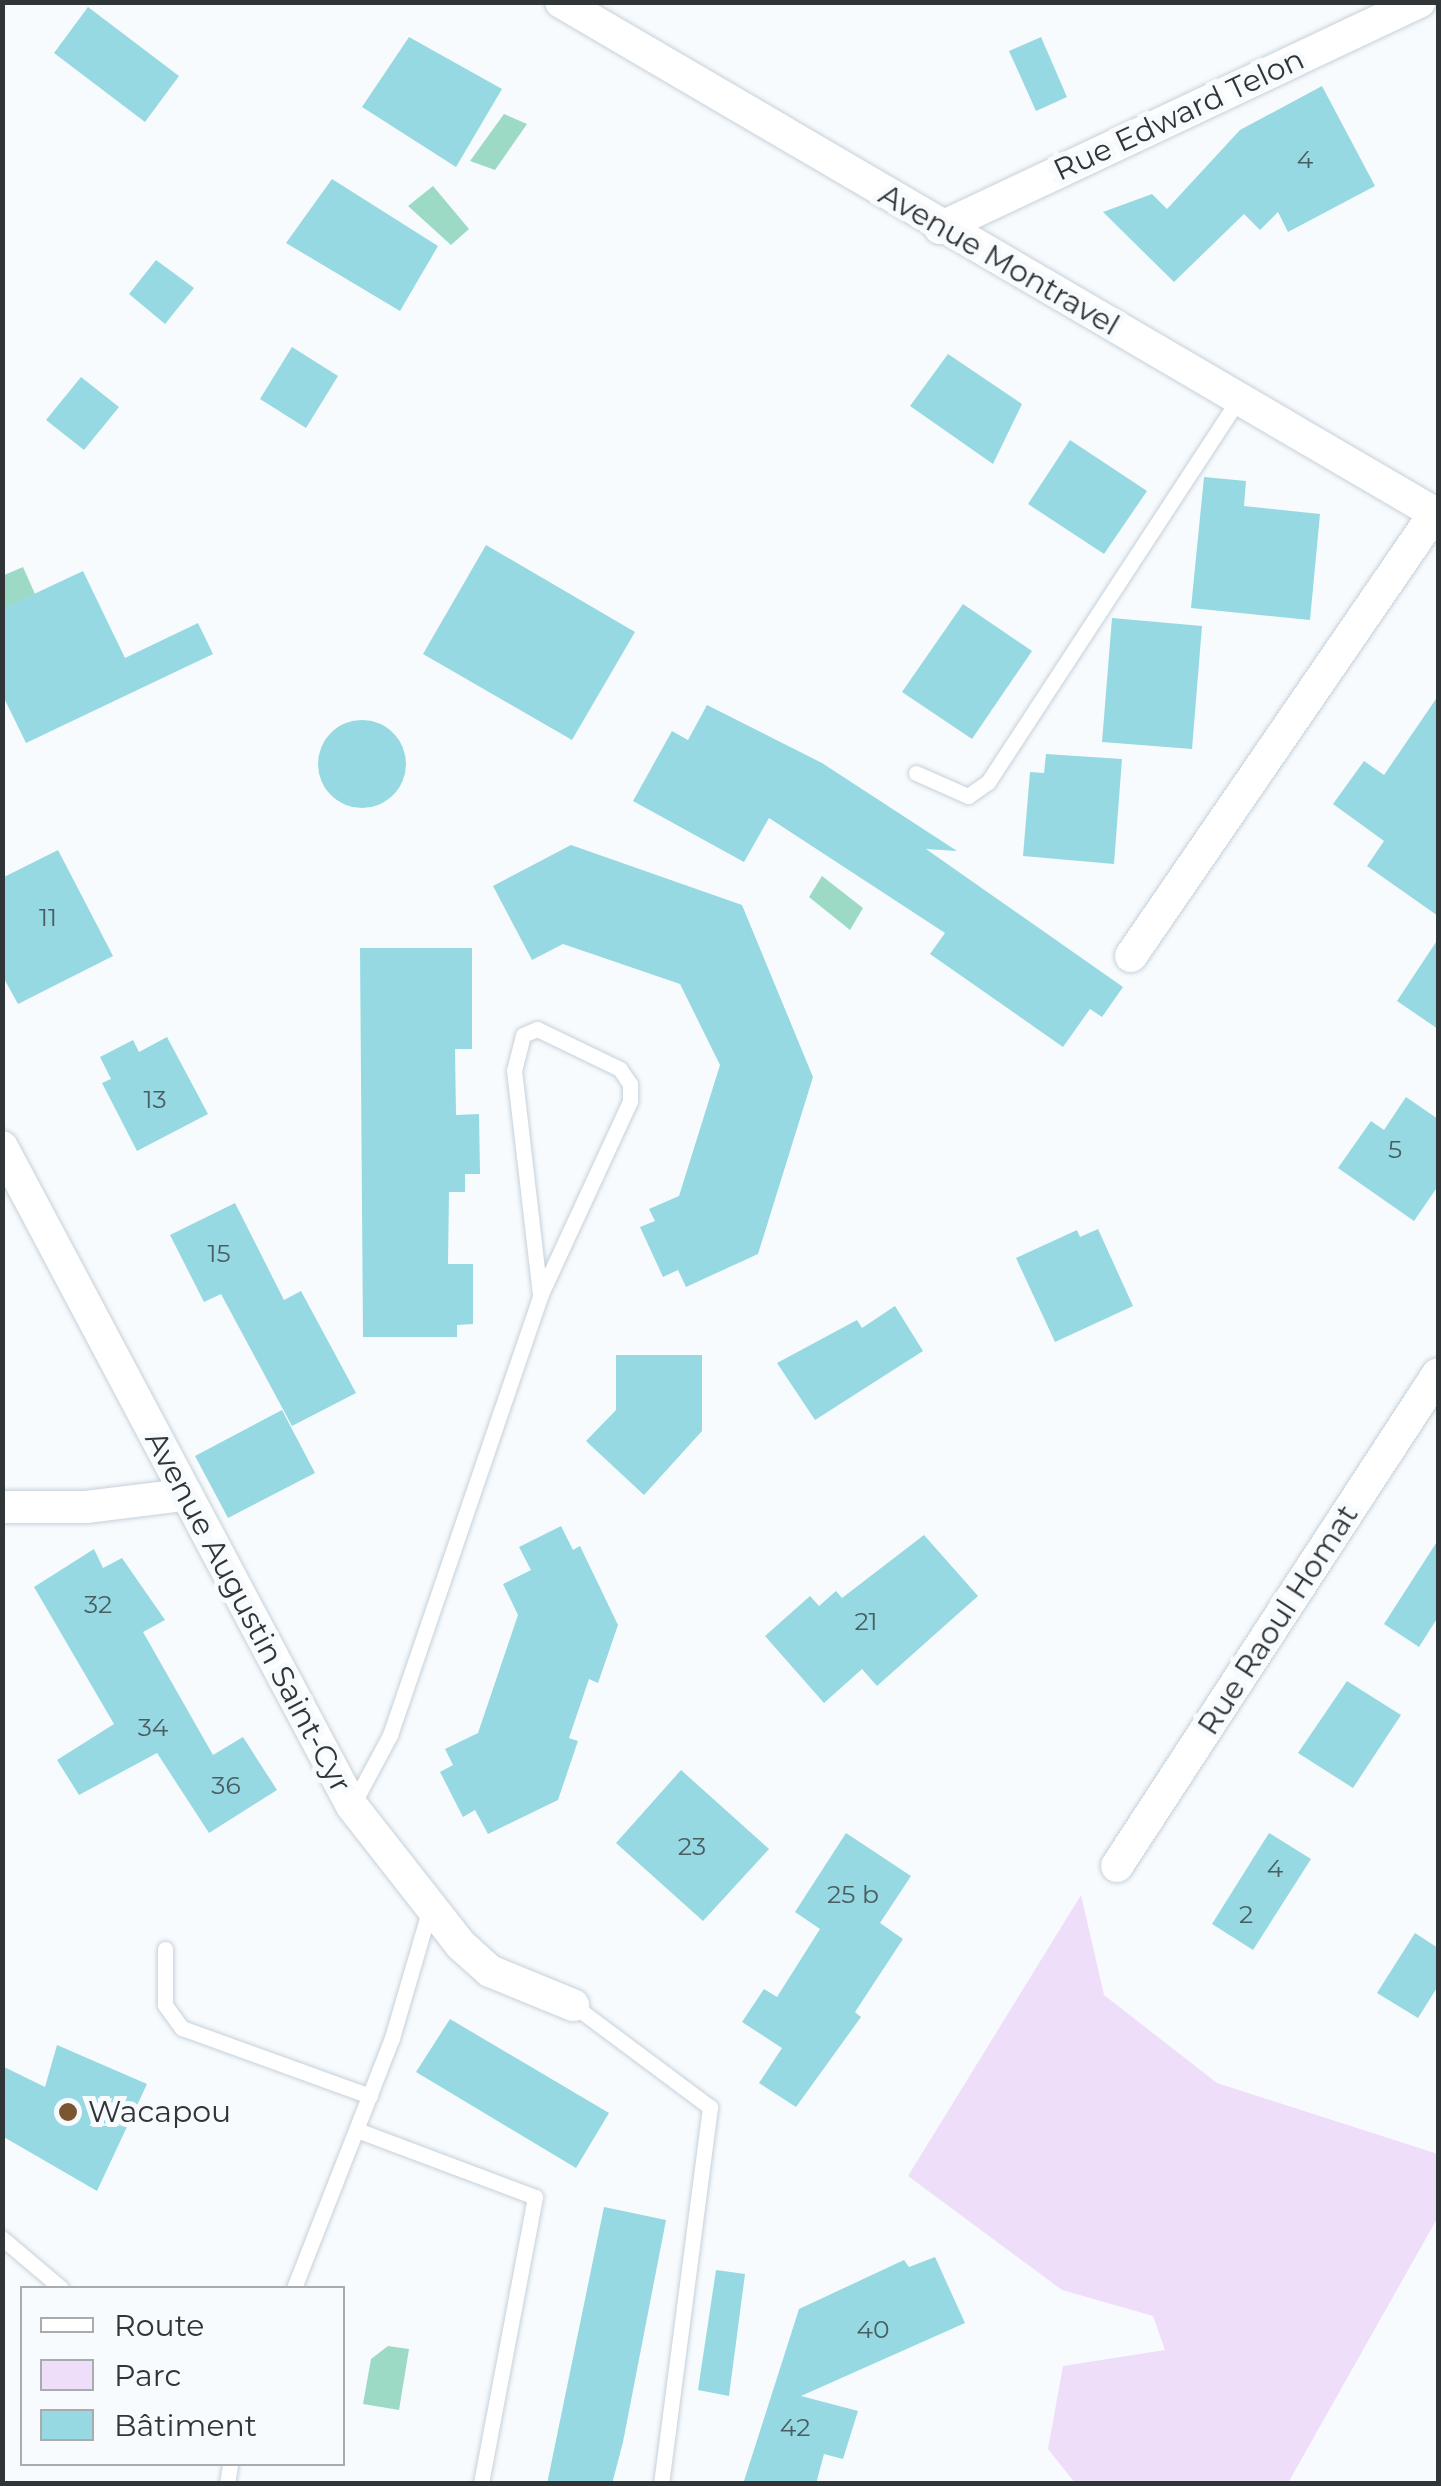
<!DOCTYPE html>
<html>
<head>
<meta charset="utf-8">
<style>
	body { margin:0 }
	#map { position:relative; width:1441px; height:2486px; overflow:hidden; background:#f8fbfd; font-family:Montserrat,sans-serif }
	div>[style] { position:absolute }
	.green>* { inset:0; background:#eedef9 }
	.water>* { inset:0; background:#9ddac6 }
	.building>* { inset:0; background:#96d9e2 }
	.round { border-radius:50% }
	.roads { filter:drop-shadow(0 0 2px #c5d1db) drop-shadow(0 0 2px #c5d1db) }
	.service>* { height:15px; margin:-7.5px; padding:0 7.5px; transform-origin:7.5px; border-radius:7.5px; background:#fff }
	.minor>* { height:32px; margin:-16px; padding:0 16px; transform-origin:16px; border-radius:16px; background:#fff }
	.dots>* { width:28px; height:28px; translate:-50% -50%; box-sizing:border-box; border:5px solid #f8fbfd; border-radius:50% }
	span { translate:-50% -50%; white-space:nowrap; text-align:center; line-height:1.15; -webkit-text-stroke:10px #f8fbfd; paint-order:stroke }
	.number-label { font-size:25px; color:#4a5e62 }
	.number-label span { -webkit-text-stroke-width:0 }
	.street-label { font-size:30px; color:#303538 }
	.poi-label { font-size:30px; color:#303538 }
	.left { translate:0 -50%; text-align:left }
	.frame { position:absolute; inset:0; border:5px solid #303538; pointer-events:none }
	.legend { position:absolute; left:20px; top:2286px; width:325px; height:180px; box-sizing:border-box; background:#f8fbfd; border:2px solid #a8acae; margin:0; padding:12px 18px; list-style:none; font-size:30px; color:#303538 }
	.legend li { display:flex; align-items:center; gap:20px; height:50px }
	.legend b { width:50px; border:2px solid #a8acae }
</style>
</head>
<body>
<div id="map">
	<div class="green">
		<div style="clip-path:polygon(1081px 1895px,1104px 1995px,1217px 2083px,1438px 2154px,1438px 2217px,1288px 2483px,1075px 2483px,1048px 2449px,1063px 2366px,1165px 2350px,1153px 2316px,1062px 2290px,908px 2176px)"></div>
	</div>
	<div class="water">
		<div style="clip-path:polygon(504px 114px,527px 124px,495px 170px,470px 161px)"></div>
		<div style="clip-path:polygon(433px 186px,469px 229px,451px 245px,408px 206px)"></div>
		<div style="clip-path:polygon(23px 567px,35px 594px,3px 609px,2px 576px)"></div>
		<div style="clip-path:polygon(822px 876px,863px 908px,850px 930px,809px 897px)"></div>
		<div style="clip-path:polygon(388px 2346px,409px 2349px,399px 2410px,363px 2404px,371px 2359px)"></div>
	</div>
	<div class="building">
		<div style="clip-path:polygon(88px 7px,179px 76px,145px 122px,54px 53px)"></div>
		<div style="clip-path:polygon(409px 37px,502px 89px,456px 167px,362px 107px)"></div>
		<div style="clip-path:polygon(1041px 37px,1067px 97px,1036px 111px,1009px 51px)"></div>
		<div style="clip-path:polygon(1322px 86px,1375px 186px,1288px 232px,1278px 212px,1260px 230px,1244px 214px,1174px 282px,1103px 212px,1152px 194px,1167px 209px,1240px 130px)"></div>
		<div style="clip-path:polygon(332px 179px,438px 246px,400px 311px,286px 243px)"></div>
		<div style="clip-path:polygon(156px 260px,194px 288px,165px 324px,129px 294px)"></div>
		<div style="clip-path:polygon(292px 347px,338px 376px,306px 428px,260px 399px)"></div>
		<div style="clip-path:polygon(948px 354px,1022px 404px,993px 464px,910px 406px)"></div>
		<div style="clip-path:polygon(81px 377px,119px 407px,84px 450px,46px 420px)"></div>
		<div style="clip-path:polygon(1070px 440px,1147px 491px,1104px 554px,1028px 504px)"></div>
		<div style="clip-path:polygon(1204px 477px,1246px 481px,1244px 506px,1320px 514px,1310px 620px,1191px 608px)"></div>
		<div style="clip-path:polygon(486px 545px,635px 632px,572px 740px,423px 654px)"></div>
		<div style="clip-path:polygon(83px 571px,125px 658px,198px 623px,213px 654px,26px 743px,2px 694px,2px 609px)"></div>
		<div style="clip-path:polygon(963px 604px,1032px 651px,972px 739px,902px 692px)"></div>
		<div style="clip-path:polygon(1112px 618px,1202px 626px,1192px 749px,1102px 742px)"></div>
		<div style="clip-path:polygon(1438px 696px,1438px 916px,1367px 866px,1384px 841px,1333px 804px,1364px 761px,1384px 775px)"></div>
		<div style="clip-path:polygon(707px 705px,822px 763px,957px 851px,926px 849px,1123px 987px,1102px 1017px,1090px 1009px,1063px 1047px,930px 954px,945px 933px,769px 818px,744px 862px,633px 801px,672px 731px,688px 740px)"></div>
		<div class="round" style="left:318px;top:720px;width:88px;height:88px"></div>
		<div style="clip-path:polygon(1046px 754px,1122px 759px,1114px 864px,1023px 856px,1030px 772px,1044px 773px)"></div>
		<div style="clip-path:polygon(571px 845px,742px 905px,813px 1077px,758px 1254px,686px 1287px,678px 1270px,663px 1277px,640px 1227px,655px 1221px,649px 1209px,679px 1196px,720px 1065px,680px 984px,563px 944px,532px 960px,493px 886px)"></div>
		<div style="clip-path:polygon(58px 850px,113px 956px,18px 1004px,2px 975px,2px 878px)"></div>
		<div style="clip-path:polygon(1438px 939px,1438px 1029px,1397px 1001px)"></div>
		<div style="clip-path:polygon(360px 948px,472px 948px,472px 1049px,455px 1049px,456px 1115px,479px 1114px,480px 1174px,465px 1174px,465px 1192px,449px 1192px,448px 1264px,473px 1264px,473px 1324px,457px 1325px,457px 1337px,363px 1337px)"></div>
		<div style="clip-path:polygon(167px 1037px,208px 1114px,137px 1151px,102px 1083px,111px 1079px,100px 1057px,133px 1040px,139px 1052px)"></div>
		<div style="clip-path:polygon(1406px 1097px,1438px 1119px,1438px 1186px,1414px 1221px,1338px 1168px,1371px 1121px,1384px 1130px)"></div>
		<div style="clip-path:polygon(235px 1203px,284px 1300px,301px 1291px,356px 1393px,292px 1426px,221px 1294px,204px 1302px,170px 1235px)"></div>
		<div style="clip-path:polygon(1098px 1229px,1133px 1306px,1055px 1342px,1016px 1258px,1077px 1230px,1080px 1237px)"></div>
		<div style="clip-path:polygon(895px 1306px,923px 1351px,815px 1420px,777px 1363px,857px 1320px,862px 1328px)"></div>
		<div style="clip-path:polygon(616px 1355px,702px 1355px,702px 1431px,644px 1495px,586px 1441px,616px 1410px)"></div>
		<div style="clip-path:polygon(282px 1410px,315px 1473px,228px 1518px,195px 1456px)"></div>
		<div style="clip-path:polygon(561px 1526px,573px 1550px,580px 1546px,618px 1625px,598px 1683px,589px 1679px,569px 1738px,578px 1741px,558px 1800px,488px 1834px,475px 1810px,463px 1817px,440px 1772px,453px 1765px,445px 1749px,478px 1733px,518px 1615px,503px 1584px,531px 1570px,519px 1547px)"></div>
		<div style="clip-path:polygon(924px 1535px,978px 1596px,877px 1686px,862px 1669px,824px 1703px,765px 1636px,810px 1596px,819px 1606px,836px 1591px,842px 1598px)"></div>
		<div style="clip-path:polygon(1438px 1540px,1438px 1617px,1419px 1647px,1384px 1624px)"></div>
		<div style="clip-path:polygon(94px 1549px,103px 1568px,122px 1558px,165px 1620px,143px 1632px,213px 1755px,243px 1737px,277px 1790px,209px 1833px,157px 1753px,79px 1795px,57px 1760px,114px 1724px,34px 1587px)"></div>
		<div style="clip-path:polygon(1347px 1681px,1401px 1715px,1353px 1788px,1298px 1753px)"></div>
		<div style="clip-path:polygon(681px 1770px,769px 1849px,703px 1921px,616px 1843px)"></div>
		<div style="clip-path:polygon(846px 1833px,911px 1876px,880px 1923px,903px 1939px,855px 2012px,861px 2017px,796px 2107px,759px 2083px,782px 2048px,742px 2022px,764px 1989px,777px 1997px,820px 1929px,795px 1912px)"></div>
		<div style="clip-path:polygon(1269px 1833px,1311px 1859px,1253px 1950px,1212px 1924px)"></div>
		<div style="clip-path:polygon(1415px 1933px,1438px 1948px,1438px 1986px,1418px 2018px,1377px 1993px)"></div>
		<div style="clip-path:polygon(450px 2019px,609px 2113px,576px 2168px,416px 2072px)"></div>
		<div style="clip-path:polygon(57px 2045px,147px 2084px,97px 2191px,2px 2136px,2px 2066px,45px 2087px)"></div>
		<div style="clip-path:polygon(604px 2207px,666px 2220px,623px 2442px,612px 2484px,547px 2484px)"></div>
		<div style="clip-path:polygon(935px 2257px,965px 2323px,801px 2396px,858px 2411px,843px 2459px,824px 2454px,816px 2484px,743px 2484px,799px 2309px,904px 2260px,909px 2267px)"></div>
		<div style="clip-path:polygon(716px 2270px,745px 2274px,729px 2396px,698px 2390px)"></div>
	</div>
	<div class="roads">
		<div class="service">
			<div style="left:916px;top:773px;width:57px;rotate:23.9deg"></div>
			<div style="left:968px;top:796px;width:24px;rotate:-35deg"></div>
			<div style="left:988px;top:782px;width:462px;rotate:-56.8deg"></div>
			<div style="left:352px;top:1806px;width:81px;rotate:-61.8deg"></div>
			<div style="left:390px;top:1735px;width:464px;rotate:-71.1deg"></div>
			<div style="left:540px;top:1296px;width:215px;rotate:-65.2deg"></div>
			<div style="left:630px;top:1101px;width:17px;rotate:-90deg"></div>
			<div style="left:630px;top:1084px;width:18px;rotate:-124deg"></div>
			<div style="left:620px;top:1069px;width:92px;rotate:-154.3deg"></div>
			<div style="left:537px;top:1029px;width:15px;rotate:157deg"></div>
			<div style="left:523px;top:1035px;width:36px;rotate:104deg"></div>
			<div style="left:514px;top:1070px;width:227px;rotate:83.4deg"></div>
			<div style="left:165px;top:1949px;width:56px;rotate:90deg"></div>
			<div style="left:165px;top:2005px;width:29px;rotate:54deg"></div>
			<div style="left:182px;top:2028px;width:200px;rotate:19.9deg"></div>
			<div style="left:573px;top:2005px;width:171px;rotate:36.7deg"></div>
			<div style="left:710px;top:2107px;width:380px;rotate:97.4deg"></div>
			<div style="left:357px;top:2130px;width:190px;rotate:20.6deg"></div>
			<div style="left:535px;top:2197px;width:292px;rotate:100.7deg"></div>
			<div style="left:2px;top:2238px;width:77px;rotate:40.3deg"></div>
			<div style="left:294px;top:2288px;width:269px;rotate:-68.6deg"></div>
			<div style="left:392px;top:2038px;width:135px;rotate:-73.7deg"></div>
			<div style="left:227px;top:2484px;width:20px;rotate:-81deg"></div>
		</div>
		<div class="minor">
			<div style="left:561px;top:2px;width:1016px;rotate:30.33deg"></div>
			<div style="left:940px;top:228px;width:530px;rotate:-25.26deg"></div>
			<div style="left:1131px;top:956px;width:537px;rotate:-55.54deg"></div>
			<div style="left:2px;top:1147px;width:746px;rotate:62.03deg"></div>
			<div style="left:352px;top:1806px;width:177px;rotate:51.9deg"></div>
			<div style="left:461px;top:1945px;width:39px;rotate:42deg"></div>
			<div style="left:490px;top:1971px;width:90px;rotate:22.3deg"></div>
			<div style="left:2px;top:1507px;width:84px"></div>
			<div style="left:86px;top:1507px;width:97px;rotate:-7.1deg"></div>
			<div style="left:1117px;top:1866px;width:587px;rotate:-56.88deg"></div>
		</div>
	</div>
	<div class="dots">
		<div style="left:68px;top:2112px;background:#7a572f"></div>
	</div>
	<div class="number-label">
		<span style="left:1305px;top:159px">4</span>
		<span style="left:48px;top:917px">11</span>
		<span style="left:155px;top:1099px">13</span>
		<span style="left:1395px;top:1149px">5</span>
		<span style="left:219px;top:1253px">15</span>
		<span style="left:98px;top:1604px">32</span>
		<span style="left:866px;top:1621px">21</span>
		<span style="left:153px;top:1727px">34</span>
		<span style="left:226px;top:1785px">36</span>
		<span style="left:692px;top:1846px">23</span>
		<span style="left:1275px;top:1868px">4</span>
		<span style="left:853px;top:1894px">25 b</span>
		<span style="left:1246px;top:1914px">2</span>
		<span style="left:873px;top:2329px">40</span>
		<span style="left:795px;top:2427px">42</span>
	</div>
	<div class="street-label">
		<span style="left:1179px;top:115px;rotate:-25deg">Rue Edward Telon</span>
		<span style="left:999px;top:260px;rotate:30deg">Avenue Montravel</span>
		<span style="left:248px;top:1612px;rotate:62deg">Avenue Augustin Saint-Cyr</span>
		<span style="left:1278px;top:1620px;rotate:-57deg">Rue Raoul Homat</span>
	</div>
	<div class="poi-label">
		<span class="left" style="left:88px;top:2112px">Wacapou</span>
	</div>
	<div class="frame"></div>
	<ul class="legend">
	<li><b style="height:12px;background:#fff"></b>Route</li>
	<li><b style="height:28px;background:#eedef9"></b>Parc</li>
	<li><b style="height:28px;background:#96d9e2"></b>Bâtiment</li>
	</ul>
</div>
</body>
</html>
